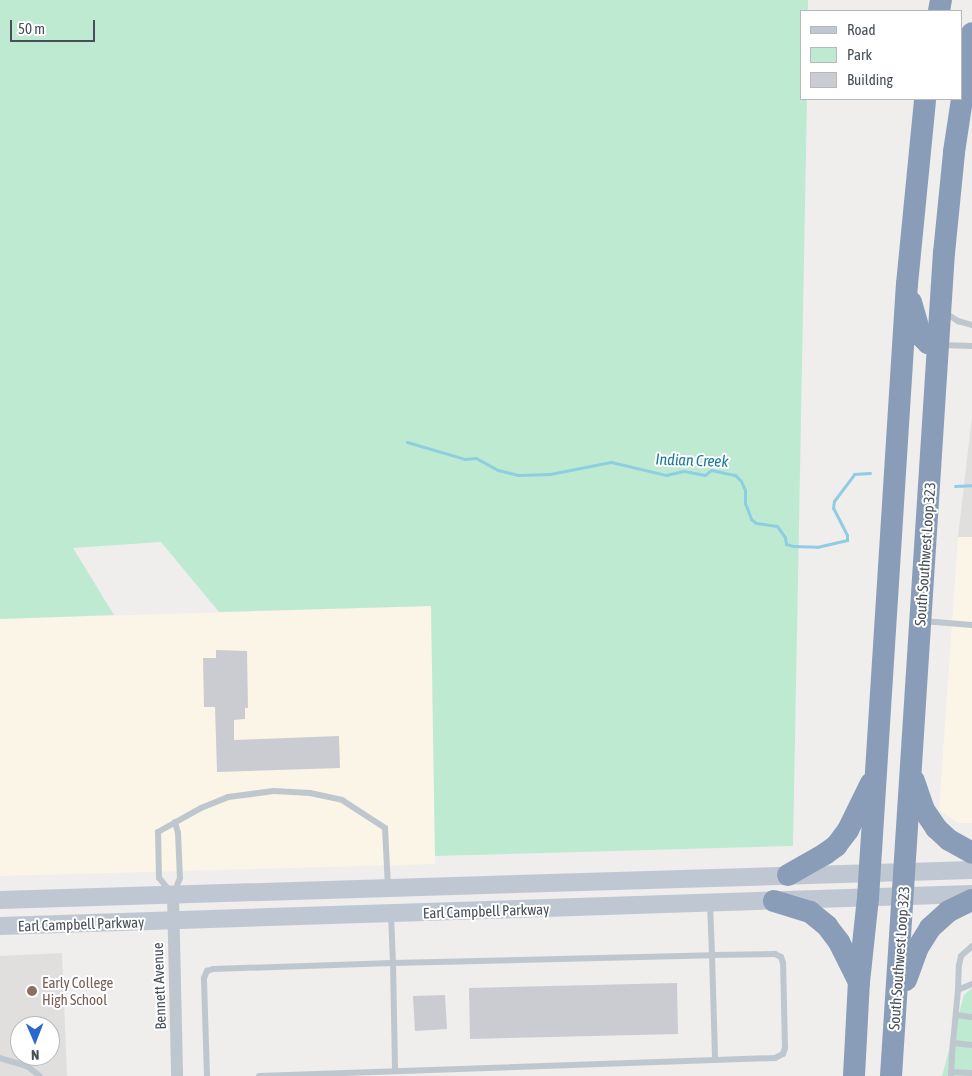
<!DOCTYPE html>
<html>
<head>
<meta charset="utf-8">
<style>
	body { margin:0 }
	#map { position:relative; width:972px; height:1076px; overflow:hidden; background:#f0eded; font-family:"Asap Condensed",sans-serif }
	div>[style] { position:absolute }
	.commercial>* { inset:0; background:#faf5e7 }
	.education>* { inset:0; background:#e1dede }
	.green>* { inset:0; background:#bfead2 }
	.stream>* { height:3px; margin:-1.5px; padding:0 1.5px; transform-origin:1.5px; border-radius:1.5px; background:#90cde3 }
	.building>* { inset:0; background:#caccd2 }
	.lane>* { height:6px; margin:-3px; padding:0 3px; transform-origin:3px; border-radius:3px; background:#bfc7ce }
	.street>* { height:12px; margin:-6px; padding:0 6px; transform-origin:6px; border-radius:6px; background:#bfc7ce }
	.secondary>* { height:18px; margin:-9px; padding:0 9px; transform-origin:9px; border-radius:9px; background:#bfc8d2 }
	.highway>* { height:22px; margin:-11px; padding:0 11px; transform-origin:11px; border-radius:11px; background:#899db8 }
	.dots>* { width:14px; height:14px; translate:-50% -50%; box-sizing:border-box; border:2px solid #fff; border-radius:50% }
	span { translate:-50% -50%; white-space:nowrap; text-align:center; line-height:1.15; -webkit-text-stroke:4px #fff; paint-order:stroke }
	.street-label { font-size:15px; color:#474f59 }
	.education-label { font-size:15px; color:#785e54 }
	.left { translate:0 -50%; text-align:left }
	.water-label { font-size:16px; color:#19789a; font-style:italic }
	.legend { position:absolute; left:800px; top:10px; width:162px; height:90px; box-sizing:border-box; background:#fff; border:1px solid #b5b9bd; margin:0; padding:6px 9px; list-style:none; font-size:15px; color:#474f59 }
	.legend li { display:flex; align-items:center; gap:10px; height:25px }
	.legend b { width:25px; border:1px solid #b5b9bd }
	.north { position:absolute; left:10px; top:1016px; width:50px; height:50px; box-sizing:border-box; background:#fff; border:1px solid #b5b9bd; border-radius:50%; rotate:179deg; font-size:14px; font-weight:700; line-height:20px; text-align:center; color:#474f59 }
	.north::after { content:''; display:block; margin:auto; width:18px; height:22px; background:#2a68cd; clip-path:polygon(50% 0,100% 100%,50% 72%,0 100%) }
	.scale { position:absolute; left:10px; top:20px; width:85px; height:22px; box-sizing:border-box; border:2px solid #474f59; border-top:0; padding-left:6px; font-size:15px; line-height:18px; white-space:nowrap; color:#474f59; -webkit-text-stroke:4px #fff; paint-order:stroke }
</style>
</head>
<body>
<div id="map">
	<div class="commercial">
		<div style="clip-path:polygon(958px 537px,972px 537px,972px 823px,958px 823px,939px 810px)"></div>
		<div style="clip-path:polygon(431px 606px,435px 864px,0 876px,0 619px)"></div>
	</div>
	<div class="education">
		<div style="clip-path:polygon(972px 416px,972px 537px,958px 537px)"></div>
		<div style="clip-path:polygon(evenodd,62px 953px,67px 1076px,0 1076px,0 956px,62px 953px,20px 1026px,50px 1026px,50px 1056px,20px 1056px,20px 1026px)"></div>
	</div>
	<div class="green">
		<div style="clip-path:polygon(0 0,808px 0,808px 11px,801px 11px,801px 99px,807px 99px,793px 846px,435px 856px,431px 606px,219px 612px,161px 542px,73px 548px,114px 615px,0 619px)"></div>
		<div style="clip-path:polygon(972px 988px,972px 1076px,942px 1076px,964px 995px)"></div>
	</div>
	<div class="stream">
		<div style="left:407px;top:442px;width:60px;rotate:16.3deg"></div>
		<div style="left:465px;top:459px;width:11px;rotate:-5deg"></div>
		<div style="left:476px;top:458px;width:25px;rotate:29deg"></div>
		<div style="left:498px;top:470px;width:21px;rotate:14deg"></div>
		<div style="left:518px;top:475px;width:32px;rotate:-2deg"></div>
		<div style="left:550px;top:474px;width:62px;rotate:-11.1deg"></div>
		<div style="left:611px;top:462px;width:57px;rotate:13.3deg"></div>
		<div style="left:666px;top:475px;width:18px;rotate:-13deg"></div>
		<div style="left:684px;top:471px;width:21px;rotate:11deg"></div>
		<div style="left:705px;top:475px;width:8px;rotate:-40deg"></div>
		<div style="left:711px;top:470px;width:25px;rotate:12deg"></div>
		<div style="left:735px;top:475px;width:8px;rotate:45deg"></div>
		<div style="left:741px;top:481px;width:10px;rotate:66deg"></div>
		<div style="left:745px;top:490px;width:13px;rotate:90deg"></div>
		<div style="left:745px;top:503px;width:17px;rotate:69deg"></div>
		<div style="left:751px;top:519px;width:6px;rotate:39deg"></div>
		<div style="left:756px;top:523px;width:21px;rotate:8deg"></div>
		<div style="left:777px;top:526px;width:14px;rotate:54deg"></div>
		<div style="left:785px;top:537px;width:7px;rotate:82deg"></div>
		<div style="left:786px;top:544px;width:7px;rotate:16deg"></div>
		<div style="left:793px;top:546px;width:24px;rotate:2deg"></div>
		<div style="left:817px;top:547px;width:31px;rotate:-13deg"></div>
		<div style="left:847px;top:540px;width:5px;rotate:-90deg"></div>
		<div style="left:847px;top:535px;width:30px;rotate:-117deg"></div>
		<div style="left:833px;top:508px;width:7px;rotate:-82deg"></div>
		<div style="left:834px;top:501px;width:34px;rotate:-53deg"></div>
		<div style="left:854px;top:474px;width:16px;rotate:-4deg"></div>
		<div style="left:955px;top:486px;width:17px;rotate:-3deg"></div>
	</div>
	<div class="building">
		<div style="clip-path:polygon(216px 650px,247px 651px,248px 708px,245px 708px,245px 719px,234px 720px,234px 740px,339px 736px,340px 768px,217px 772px,215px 707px,204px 707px,203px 658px,216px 658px)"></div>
		<div style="clip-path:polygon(677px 983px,678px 1034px,470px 1039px,469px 988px)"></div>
		<div style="clip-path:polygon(445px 995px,447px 1029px,415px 1031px,413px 996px)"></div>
	</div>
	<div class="lane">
		<div style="left:944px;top:312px;width:17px;rotate:33deg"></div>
		<div style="left:958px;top:321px;width:15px;rotate:16deg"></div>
		<div style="left:942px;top:345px;width:30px;rotate:2deg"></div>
		<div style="left:923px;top:621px;width:49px;rotate:4.7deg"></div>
		<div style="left:175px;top:822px;width:11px;rotate:75deg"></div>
		<div style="left:178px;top:833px;width:45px;rotate:87.5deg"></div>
		<div style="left:180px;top:878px;width:18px;rotate:112deg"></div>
		<div style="left:173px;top:895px;width:22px;rotate:-129deg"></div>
		<div style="left:159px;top:878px;width:46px;rotate:-91.2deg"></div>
		<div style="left:158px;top:832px;width:49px;rotate:-29.2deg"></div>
		<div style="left:201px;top:808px;width:29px;rotate:-22deg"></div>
		<div style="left:228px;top:797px;width:46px;rotate:-7.4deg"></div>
		<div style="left:274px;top:791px;width:36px;rotate:3deg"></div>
		<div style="left:310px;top:793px;width:33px;rotate:12deg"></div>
		<div style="left:342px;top:800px;width:51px;rotate:33.1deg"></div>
		<div style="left:385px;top:828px;width:60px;rotate:87.1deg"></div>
		<div style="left:391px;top:914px;width:49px;rotate:87.7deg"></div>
		<div style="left:393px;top:963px;width:319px;rotate:-1.4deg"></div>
		<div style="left:712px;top:955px;width:51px;rotate:-92.2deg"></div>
		<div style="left:972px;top:984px;width:15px;rotate:157deg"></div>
		<div style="left:958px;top:990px;width:53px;rotate:95.4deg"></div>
		<div style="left:953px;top:1043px;width:19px;rotate:6deg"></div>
		<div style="left:958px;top:990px;width:25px;rotate:-88deg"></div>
		<div style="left:959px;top:965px;width:9px;rotate:-77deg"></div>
		<div style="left:961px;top:956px;width:15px;rotate:-42deg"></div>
		<div style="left:956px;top:1015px;width:16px;rotate:7deg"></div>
		<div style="left:0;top:1058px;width:28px;rotate:17deg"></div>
		<div style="left:27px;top:1066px;width:16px;rotate:38deg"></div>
		<div style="left:951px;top:1072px;width:21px;rotate:3deg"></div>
		<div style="left:207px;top:1076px;width:98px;rotate:-91.8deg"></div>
		<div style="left:204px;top:978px;width:8px;rotate:-67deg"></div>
		<div style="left:207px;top:971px;width:6px;rotate:-18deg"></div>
		<div style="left:213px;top:969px;width:180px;rotate:-1.9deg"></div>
		<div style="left:393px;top:963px;width:108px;rotate:88.9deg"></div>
		<div style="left:259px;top:1076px;width:516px;rotate:-2deg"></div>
		<div style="left:775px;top:1058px;width:9px;rotate:-27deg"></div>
		<div style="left:783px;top:1054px;width:6px;rotate:-72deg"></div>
		<div style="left:785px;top:1048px;width:85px;rotate:-91.3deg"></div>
		<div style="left:783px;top:963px;width:6px;rotate:-108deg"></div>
		<div style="left:781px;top:957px;width:7px;rotate:-153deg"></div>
		<div style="left:775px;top:954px;width:63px;rotate:179.1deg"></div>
		<div style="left:712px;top:955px;width:104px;rotate:88.3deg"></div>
		<div style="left:951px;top:1076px;width:33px;rotate:-87deg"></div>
	</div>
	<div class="street">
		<div style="left:173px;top:895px;width:181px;rotate:88.7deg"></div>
	</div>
	<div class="secondary">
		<div style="left:0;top:900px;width:972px;rotate:-1.77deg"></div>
		<div style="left:0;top:926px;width:973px;rotate:-1.89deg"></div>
	</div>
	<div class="highway">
		<div style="left:939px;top:11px;width:11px;rotate:-80deg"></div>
		<div style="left:911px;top:302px;width:35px;rotate:74deg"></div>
		<div style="left:921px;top:336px;width:10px;rotate:45deg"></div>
		<div style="left:928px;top:343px;width:10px;rotate:11deg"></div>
		<div style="left:914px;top:781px;width:31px;rotate:71deg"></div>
		<div style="left:924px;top:810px;width:22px;rotate:56deg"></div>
		<div style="left:936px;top:828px;width:18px;rotate:43deg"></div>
		<div style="left:949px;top:840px;width:26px;rotate:29deg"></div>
		<div style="left:788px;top:875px;width:43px;rotate:-29.6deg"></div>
		<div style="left:825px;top:854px;width:14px;rotate:-36deg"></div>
		<div style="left:836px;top:846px;width:20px;rotate:-53deg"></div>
		<div style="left:848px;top:830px;width:52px;rotate:-63.9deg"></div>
		<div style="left:774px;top:901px;width:38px;rotate:17deg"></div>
		<div style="left:810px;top:912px;width:22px;rotate:39deg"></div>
		<div style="left:827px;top:926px;width:20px;rotate:53deg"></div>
		<div style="left:839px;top:942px;width:45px;rotate:63.4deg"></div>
		<div style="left:906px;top:980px;width:33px;rotate:-70deg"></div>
		<div style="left:917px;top:949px;width:25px;rotate:-58deg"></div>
		<div style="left:930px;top:928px;width:25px;rotate:-42deg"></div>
		<div style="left:949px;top:911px;width:25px;rotate:-26deg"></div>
		<div style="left:854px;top:1076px;width:94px;rotate:-87deg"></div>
		<div style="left:859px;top:982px;width:84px;rotate:-83.9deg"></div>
		<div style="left:868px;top:898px;width:615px;rotate:-86.37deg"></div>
		<div style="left:907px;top:284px;width:186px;rotate:-84.4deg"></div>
		<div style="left:891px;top:1076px;width:825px;rotate:-86.32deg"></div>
		<div style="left:944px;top:253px;width:101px;rotate:-84.3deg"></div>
		<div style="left:954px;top:152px;width:120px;rotate:-81.4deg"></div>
	</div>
	<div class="dots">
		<div style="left:32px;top:991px;background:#8d6e63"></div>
	</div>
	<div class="street-label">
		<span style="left:925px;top:554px;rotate:-86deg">South Southwest Loop 323</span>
		<span style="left:486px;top:911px;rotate:-2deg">Earl Campbell Parkway</span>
		<span style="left:81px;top:924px;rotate:-2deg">Earl Campbell Parkway</span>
		<span style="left:899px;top:958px;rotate:-86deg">South Southwest Loop 323</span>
		<span style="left:159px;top:986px;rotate:-92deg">Bennett Avenue</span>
	</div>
	<div class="education-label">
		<span class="left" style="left:42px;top:991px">Early College<br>High School</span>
	</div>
	<div class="water-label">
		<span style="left:692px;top:460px;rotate:2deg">Indian Creek</span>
	</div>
	<ul class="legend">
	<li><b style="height:6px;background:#bfc8d2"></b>Road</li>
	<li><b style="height:14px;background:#bfead2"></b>Park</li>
	<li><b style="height:14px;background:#caccd2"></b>Building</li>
	</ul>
	<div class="north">N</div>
	<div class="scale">50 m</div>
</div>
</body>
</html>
